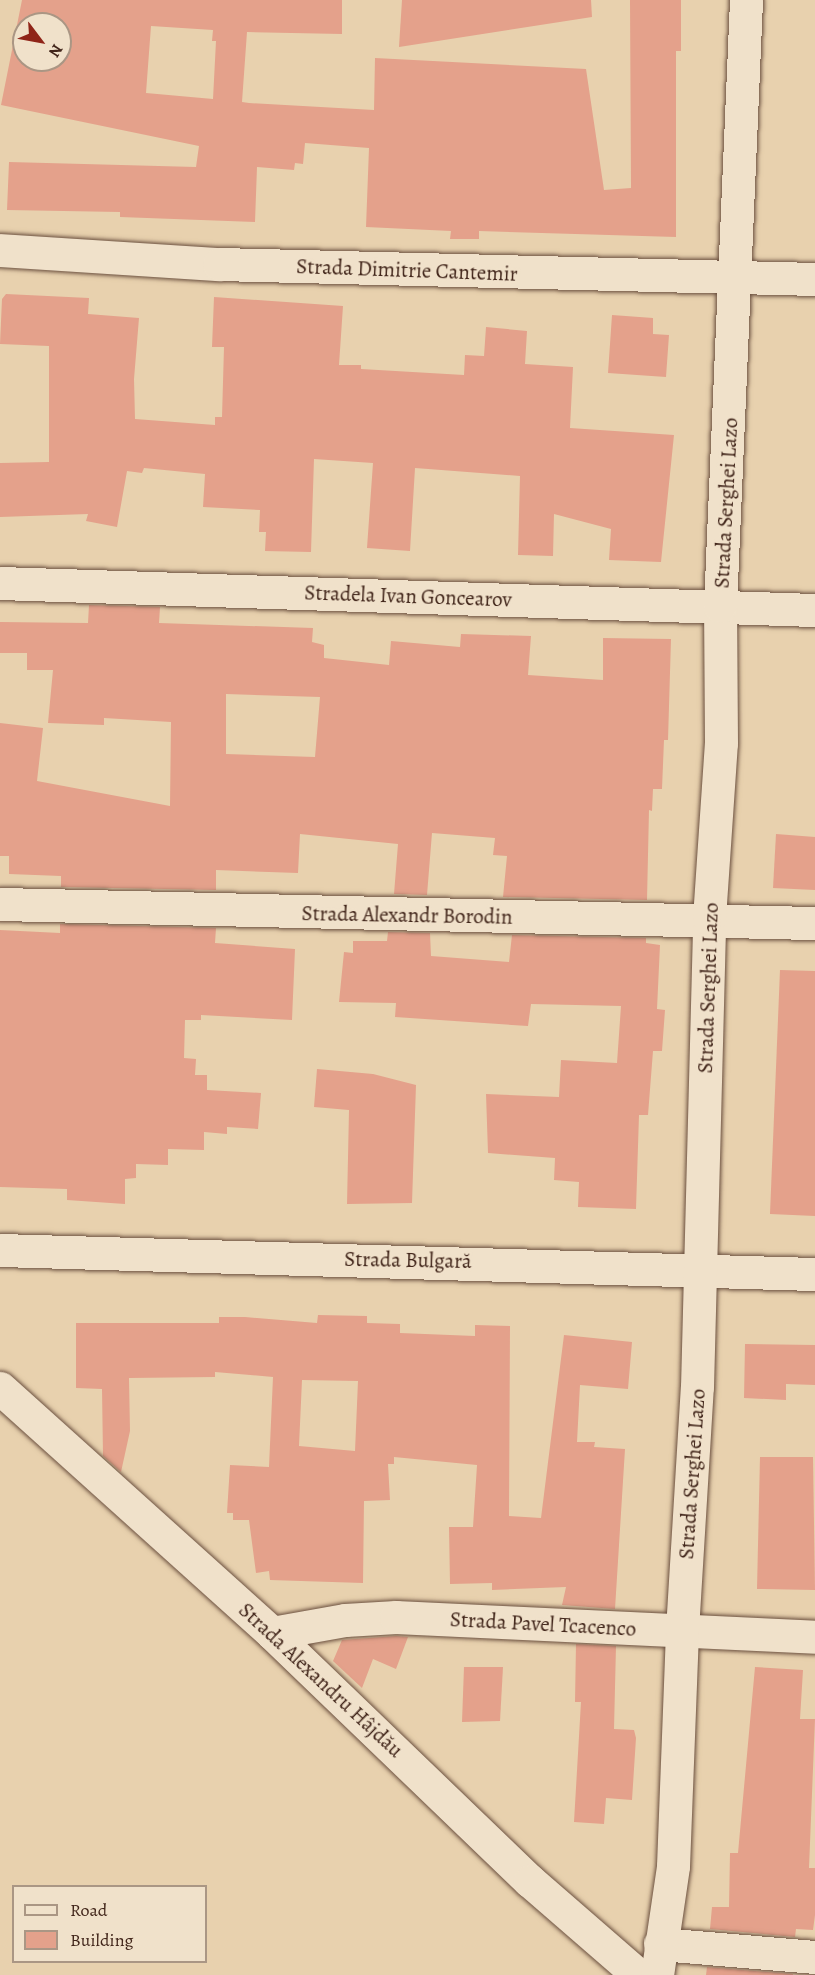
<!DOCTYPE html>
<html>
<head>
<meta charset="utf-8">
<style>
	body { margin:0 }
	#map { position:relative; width:815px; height:1975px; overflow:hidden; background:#e8d1ae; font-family:Alegreya,serif }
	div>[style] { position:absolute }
	.building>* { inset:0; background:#e4a18b }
	.roads { filter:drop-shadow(0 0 2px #6b503f) drop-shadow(0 0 2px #6b503f) }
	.street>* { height:33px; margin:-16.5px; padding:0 16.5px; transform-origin:16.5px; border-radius:16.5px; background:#f0e1ca }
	span { translate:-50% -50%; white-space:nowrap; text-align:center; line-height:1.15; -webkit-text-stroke:5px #f0e1ca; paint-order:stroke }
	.street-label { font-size:21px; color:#41251a }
	.legend { position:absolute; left:12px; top:1885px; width:195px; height:78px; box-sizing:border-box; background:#f0e1ca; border:2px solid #aa9684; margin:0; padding:8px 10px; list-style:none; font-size:18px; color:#41251a }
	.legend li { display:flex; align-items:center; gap:12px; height:30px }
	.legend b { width:30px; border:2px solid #aa9684 }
	.north { position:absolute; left:12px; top:12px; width:60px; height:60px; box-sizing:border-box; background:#f0e1ca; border:2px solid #aa9684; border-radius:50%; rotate:122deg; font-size:16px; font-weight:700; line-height:24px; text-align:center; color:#41251a }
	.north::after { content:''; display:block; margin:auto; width:21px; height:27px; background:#8f2418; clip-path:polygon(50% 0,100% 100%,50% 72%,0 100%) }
</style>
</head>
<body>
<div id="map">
	<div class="building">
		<div style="clip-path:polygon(evenodd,22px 0,342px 0,342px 34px,247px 32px,242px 102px,249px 103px,374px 110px,375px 58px,586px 69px,604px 190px,631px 188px,630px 0,681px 0,681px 51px,676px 51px,676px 237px,479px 231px,479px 239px,450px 239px,451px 231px,366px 227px,369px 148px,305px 143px,303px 164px,295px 163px,294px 170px,257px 167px,255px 222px,120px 217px,120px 212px,7px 210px,9px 162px,196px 167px,199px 146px,1px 105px,22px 0,24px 24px,60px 24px,60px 60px,24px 60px,24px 24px,22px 0,151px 26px,213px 30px,212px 41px,216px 41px,213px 99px,146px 93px,151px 26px)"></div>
		<div style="clip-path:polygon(402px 0,591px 0,592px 17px,399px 47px)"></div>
		<div style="clip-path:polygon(6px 294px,89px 298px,88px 314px,139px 318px,134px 379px,135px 419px,215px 425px,215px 417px,222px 417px,224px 347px,212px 347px,214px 297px,343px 306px,339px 365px,361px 365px,361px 369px,464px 375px,465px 355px,484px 356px,486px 327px,527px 331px,525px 364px,573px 367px,570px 428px,674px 435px,661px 562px,609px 560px,611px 529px,554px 514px,553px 556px,518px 555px,520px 476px,415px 468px,410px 551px,367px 548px,373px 463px,314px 459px,311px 552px,265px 551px,266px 532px,259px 532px,260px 510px,203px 507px,205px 474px,144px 468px,142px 473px,127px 471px,117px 527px,86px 521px,88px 514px,0 517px,0 463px,49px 462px,49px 346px,0 344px,2px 299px)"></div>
		<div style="clip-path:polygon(612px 315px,653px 318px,653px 334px,669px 335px,666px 377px,608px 373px)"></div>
		<div style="clip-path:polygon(evenodd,89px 605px,160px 607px,159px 623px,313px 628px,312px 642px,324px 645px,324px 658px,389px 665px,391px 641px,460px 647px,461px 634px,531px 636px,528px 675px,603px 680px,603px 638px,671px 639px,668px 740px,664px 740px,662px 789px,653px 789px,652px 811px,649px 810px,647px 900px,503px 897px,507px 856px,493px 855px,495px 838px,432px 833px,427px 895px,394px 894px,398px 844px,300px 834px,298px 873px,216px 870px,216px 890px,61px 887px,61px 876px,9px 874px,9px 856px,0 856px,0 723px,43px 728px,37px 781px,170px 806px,171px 722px,104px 718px,104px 725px,48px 723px,53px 670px,27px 670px,27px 653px,0 653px,0 622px,88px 623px,89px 605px,226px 694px,320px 697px,315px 757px,226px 754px,226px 694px)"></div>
		<div style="clip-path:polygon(776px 834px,815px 837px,815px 890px,773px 888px)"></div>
		<div style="clip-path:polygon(60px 924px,216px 928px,215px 943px,295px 949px,292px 1020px,201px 1015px,201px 1020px,185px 1020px,184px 1058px,196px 1059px,195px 1075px,207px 1075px,207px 1090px,261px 1093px,258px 1129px,227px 1127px,227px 1134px,204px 1132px,204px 1150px,168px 1149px,168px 1165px,136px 1164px,136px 1178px,125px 1179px,125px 1204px,67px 1200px,67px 1189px,0 1187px,0 930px,60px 933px)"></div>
		<div style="clip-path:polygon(388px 932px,430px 933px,431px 956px,509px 962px,512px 935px,646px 938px,646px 943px,660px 945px,657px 1009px,665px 1010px,662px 1051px,653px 1051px,648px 1115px,639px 1115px,636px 1209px,578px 1207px,579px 1182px,554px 1180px,555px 1158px,488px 1153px,486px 1094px,559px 1097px,561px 1060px,617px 1063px,621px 1006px,531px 1004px,528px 1026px,395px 1017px,396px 1003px,339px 1002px,344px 952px,353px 953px,353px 941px,387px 941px)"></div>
		<div style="clip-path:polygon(780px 970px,815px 971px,815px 1216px,770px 1214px)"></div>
		<div style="clip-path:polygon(317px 1069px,373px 1074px,416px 1085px,412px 1203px,347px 1204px,349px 1110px,314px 1107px)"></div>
		<div style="clip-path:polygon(evenodd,318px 1315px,367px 1316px,367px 1323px,400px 1324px,400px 1333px,475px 1336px,475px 1325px,510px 1326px,509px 1516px,541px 1518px,564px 1335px,632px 1342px,628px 1389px,580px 1385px,577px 1442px,595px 1442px,594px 1447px,625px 1449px,615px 1609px,562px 1605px,566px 1587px,492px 1590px,492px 1583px,450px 1584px,449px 1527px,473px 1527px,477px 1465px,394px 1457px,394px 1464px,388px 1464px,390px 1500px,364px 1501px,363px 1583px,270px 1580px,269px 1571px,256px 1573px,249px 1520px,233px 1520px,233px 1513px,227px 1513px,230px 1465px,269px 1467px,273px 1377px,215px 1372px,215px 1377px,129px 1378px,130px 1431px,121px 1472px,103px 1456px,102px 1389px,76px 1388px,76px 1323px,219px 1323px,219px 1317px,245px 1317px,317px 1323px,318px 1315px,302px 1380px,358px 1381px,355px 1451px,299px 1446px,302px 1380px)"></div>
		<div style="clip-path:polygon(745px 1344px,815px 1345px,815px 1385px,786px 1384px,786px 1400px,744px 1398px)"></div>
		<div style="clip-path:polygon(760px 1457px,813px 1457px,815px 1590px,757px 1589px)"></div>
		<div style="clip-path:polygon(396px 1636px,408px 1637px,396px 1669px,373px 1659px,362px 1688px,333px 1661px,342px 1640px)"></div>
		<div style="clip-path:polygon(576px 1644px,616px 1646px,614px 1729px,634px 1730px,636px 1738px,632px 1800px,606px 1798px,604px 1824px,574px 1822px,581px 1702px,575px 1702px)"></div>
		<div style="clip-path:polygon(464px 1667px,503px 1667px,500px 1721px,462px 1722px)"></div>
		<div style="clip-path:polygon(755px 1667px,803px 1670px,800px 1719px,815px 1719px,809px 1868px,815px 1868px,815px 1915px,813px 1930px,796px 1929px,795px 1937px,710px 1929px,712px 1907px,729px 1907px,730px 1853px,738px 1853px)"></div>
		<div style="clip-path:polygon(707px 1967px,793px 1974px,793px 1975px,706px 1975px)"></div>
	</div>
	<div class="roads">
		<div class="street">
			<div style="left:0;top:250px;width:219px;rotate:3.7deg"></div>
			<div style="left:219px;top:264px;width:596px;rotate:1.44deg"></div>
			<div style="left:0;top:583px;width:815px;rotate:1.9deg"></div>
			<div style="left:0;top:904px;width:815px;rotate:1.34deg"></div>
			<div style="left:0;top:1250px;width:815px;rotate:1.69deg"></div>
			<div style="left:0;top:1388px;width:366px;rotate:42deg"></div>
			<div style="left:272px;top:1633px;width:358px;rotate:43.9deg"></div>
			<div style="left:530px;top:1881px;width:143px;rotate:41deg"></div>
			<div style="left:272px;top:1633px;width:74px;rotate:-10.1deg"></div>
			<div style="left:345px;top:1620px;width:51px;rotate:-3.4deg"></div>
			<div style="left:396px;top:1617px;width:419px;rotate:2.7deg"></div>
			<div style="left:660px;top:1944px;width:156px;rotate:4.8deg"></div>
			<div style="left:657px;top:1975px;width:110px;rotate:-81.6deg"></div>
			<div style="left:673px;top:1866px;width:236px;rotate:-87.8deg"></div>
			<div style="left:682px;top:1630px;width:243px;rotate:-86.5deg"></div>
			<div style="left:697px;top:1387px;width:469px;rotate:-88.5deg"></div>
			<div style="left:709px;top:918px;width:175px;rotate:-86.1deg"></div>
			<div style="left:721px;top:743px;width:137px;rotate:-90.4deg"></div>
			<div style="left:720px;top:606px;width:607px;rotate:-87.54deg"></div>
		</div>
	</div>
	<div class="street-label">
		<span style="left:407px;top:270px;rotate:2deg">Strada Dimitrie Cantemir</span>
		<span style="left:726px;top:503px;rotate:-87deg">Strada Serghei Lazo</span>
		<span style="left:408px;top:596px;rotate:2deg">Stradela Ivan Goncearov</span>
		<span style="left:407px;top:915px;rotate:1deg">Strada Alexandr Borodin</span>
		<span style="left:708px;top:988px;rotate:-88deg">Strada Serghei Lazo</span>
		<span style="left:408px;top:1260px;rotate:1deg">Strada Bulgară</span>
		<span style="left:692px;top:1474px;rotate:-86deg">Strada Serghei Lazo</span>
		<span style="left:543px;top:1624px;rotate:3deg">Strada Pavel Tcacenco</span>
		<span style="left:321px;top:1680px;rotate:43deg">Strada Alexandru Hâjdău</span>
	</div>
	<ul class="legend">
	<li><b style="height:8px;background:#f0e1ca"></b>Road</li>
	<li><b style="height:16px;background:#e4a18b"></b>Building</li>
	</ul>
	<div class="north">N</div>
</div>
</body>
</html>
